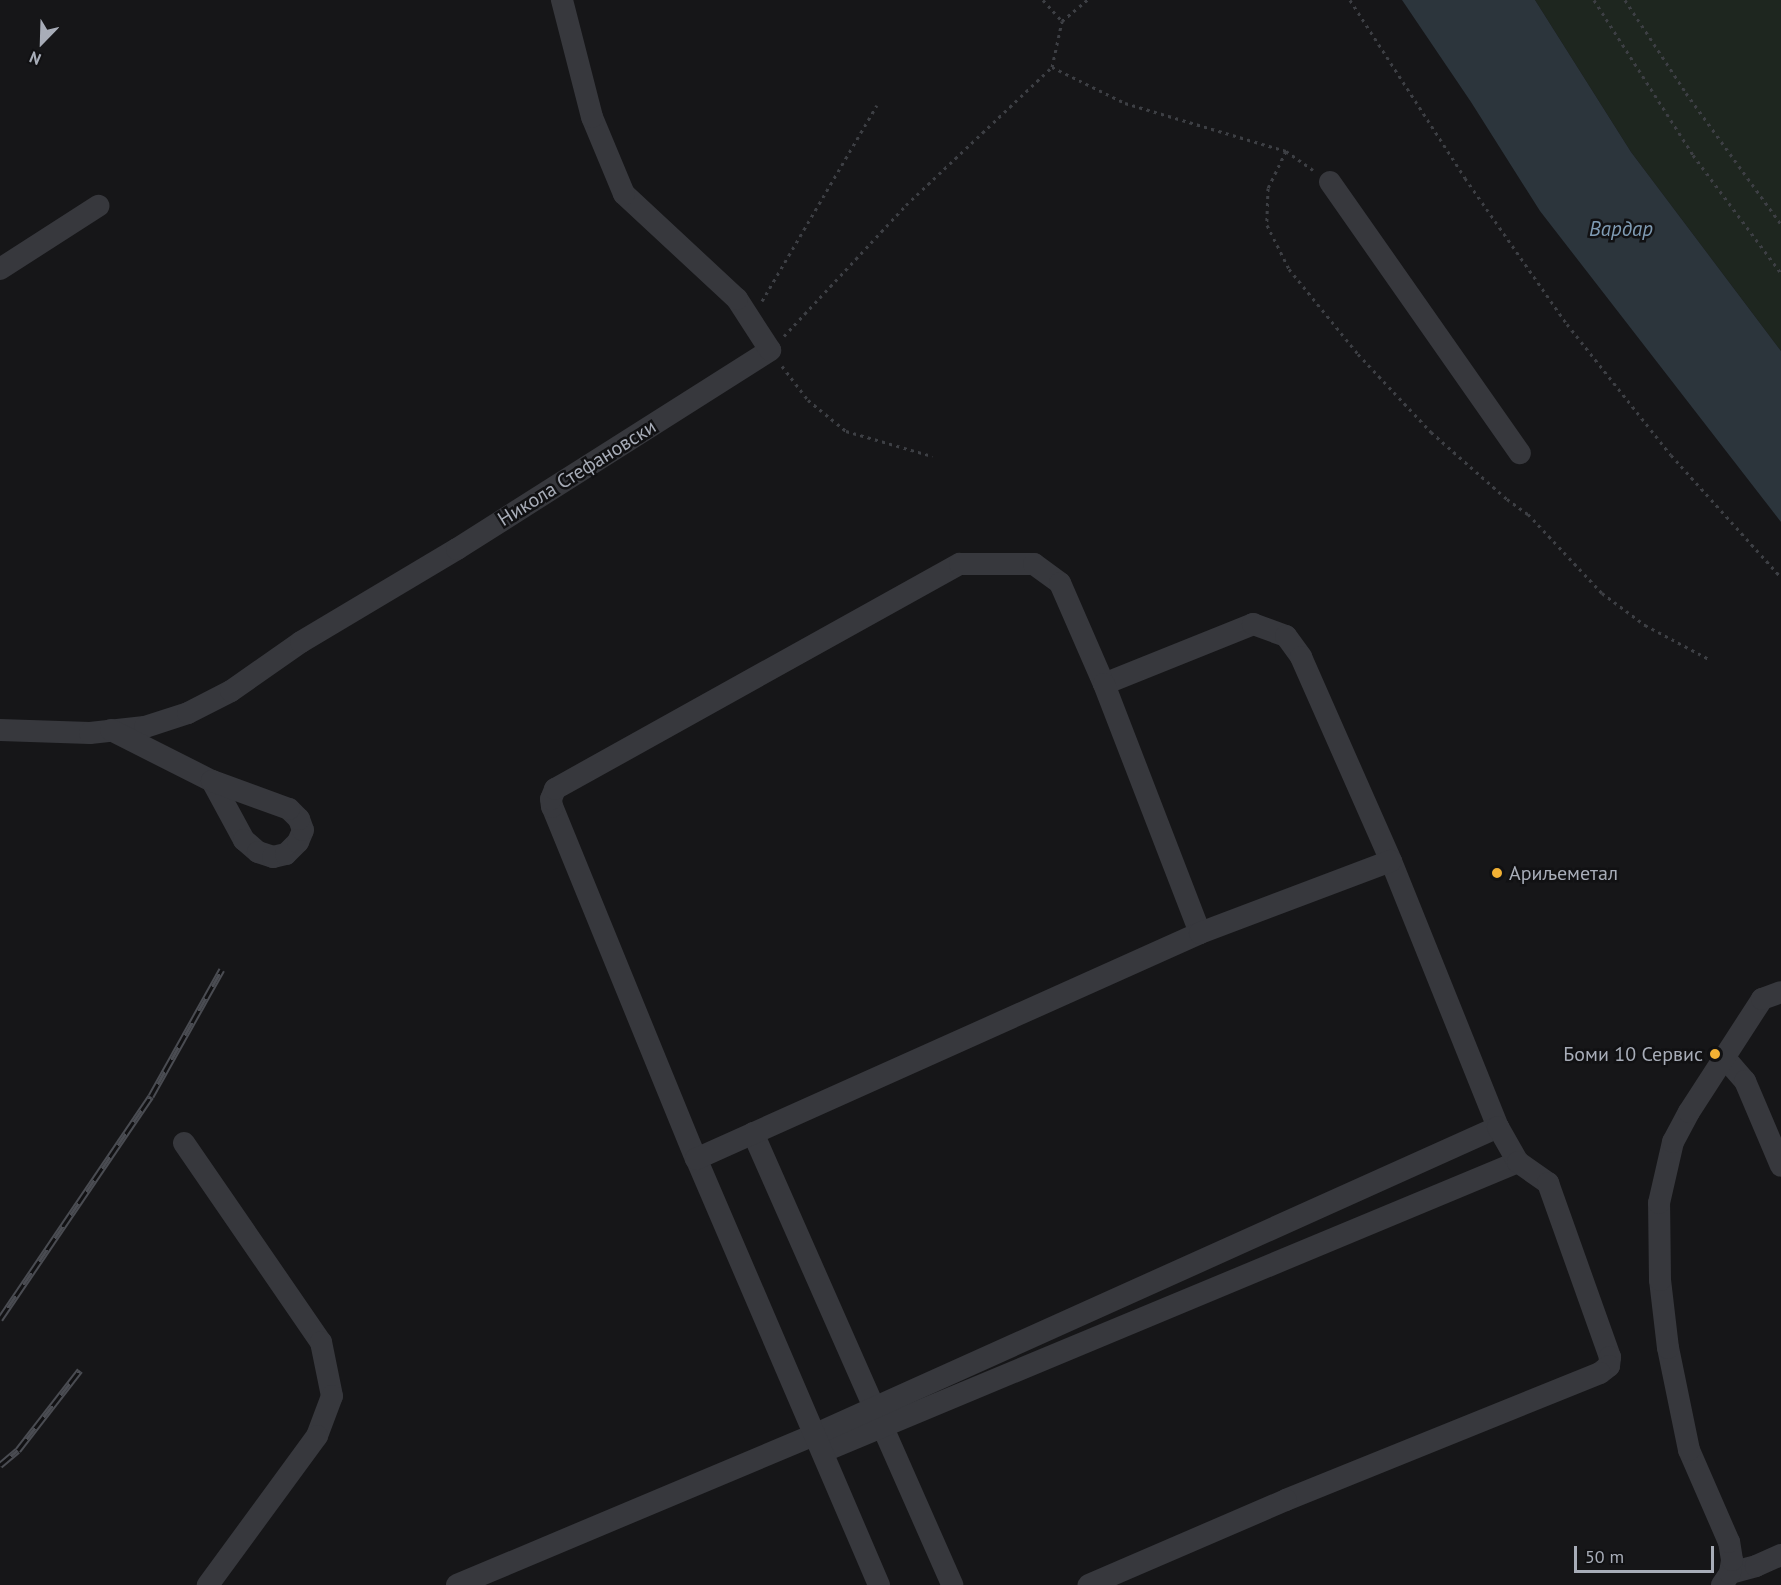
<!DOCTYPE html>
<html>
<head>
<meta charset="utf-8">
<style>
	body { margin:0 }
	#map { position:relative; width:1781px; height:1585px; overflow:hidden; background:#161618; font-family:"PT Sans",sans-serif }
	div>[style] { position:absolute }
	.green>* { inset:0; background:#1e261f }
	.water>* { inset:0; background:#2c353c }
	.path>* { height:3px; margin-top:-1.5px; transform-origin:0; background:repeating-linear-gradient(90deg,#3d3f44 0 3px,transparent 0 7.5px) }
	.minor>* { height:22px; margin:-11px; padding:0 11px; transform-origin:11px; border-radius:11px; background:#37383d }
	.rail>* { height:7px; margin-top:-3.5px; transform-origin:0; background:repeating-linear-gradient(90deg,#111113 0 14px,#4a4c52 0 28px); box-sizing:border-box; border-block:2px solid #4a4c52 }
	.dots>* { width:16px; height:16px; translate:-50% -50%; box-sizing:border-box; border:3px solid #111113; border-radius:50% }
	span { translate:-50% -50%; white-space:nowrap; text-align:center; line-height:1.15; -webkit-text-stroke:5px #111113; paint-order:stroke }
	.street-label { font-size:20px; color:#a8adb8 }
	.poi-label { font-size:20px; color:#a8adb8 }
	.left { translate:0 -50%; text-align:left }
	.right { translate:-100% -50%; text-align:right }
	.water-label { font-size:21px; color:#7f9bb3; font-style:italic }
	.north { position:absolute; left:12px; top:12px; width:60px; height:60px; -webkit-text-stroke:4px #111113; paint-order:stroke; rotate:203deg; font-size:16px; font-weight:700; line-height:24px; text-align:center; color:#a8adb8 }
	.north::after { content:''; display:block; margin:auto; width:21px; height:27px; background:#a8adb8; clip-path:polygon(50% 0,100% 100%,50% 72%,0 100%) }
	.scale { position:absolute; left:1574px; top:1546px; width:140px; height:27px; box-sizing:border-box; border:3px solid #a8adb8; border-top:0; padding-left:8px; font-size:18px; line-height:21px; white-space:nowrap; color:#a8adb8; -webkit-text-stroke:4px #111113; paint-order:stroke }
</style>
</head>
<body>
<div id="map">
	<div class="green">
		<div style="clip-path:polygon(1535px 0,1781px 0,1781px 351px,1631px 152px)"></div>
	</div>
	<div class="water">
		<div style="clip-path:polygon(1402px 0,1535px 0,1631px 152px,1781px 351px,1781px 522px,1540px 211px,1471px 102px)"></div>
	</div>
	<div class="path">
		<div style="left:1043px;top:0;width:28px;rotate:48deg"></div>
		<div style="left:1350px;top:0;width:212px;rotate:57.1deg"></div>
		<div style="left:1465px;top:178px;width:178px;rotate:55.1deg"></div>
		<div style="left:1567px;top:324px;width:167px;rotate:51.6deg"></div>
		<div style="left:1671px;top:455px;width:164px;rotate:48deg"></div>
		<div style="left:1594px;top:0;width:184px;rotate:57.4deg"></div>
		<div style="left:1693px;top:155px;width:147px;rotate:53.3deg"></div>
		<div style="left:1625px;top:0;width:111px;rotate:56.7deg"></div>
		<div style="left:1686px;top:93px;width:162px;rotate:54.1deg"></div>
		<div style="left:1052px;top:67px;width:81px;rotate:26.3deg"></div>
		<div style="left:1125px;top:103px;width:168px;rotate:16.6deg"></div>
		<div style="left:1286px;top:151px;width:33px;rotate:35deg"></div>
		<div style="left:1286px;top:151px;width:41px;rotate:115.9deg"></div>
		<div style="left:1268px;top:188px;width:37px;rotate:92deg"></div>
		<div style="left:1267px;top:225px;width:49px;rotate:63.4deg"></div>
		<div style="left:1289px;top:269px;width:109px;rotate:50.9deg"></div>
		<div style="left:1358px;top:354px;width:107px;rotate:46.9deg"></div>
		<div style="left:1431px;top:432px;width:101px;rotate:41.4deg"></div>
		<div style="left:1507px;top:499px;width:26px;rotate:36deg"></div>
		<div style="left:1528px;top:514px;width:108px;rotate:46.9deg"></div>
		<div style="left:1602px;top:593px;width:54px;rotate:36.7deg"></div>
		<div style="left:1645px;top:625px;width:72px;rotate:28deg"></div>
		<div style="left:762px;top:301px;width:227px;rotate:-59.6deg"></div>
		<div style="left:784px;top:336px;width:179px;rotate:-47deg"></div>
		<div style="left:906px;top:205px;width:201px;rotate:-43.4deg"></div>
		<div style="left:1052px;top:67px;width:47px;rotate:-77.7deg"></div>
		<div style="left:1062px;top:21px;width:33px;rotate:-40deg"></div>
		<div style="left:782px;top:366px;width:43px;rotate:52.6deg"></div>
		<div style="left:808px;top:400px;width:49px;rotate:39.2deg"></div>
		<div style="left:846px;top:431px;width:90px;rotate:16.2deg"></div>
	</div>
	<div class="minor">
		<div style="left:1330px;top:182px;width:331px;rotate:55deg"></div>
		<div style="left:0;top:269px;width:117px;rotate:-32.7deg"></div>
		<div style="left:1104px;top:684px;width:161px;rotate:-21.9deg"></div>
		<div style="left:1253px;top:624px;width:35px;rotate:20deg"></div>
		<div style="left:1286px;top:636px;width:26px;rotate:54deg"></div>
		<div style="left:1301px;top:657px;width:223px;rotate:66.2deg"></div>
		<div style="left:1391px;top:861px;width:287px;rotate:68.1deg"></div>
		<div style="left:0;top:730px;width:90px;rotate:1.9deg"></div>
		<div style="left:90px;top:733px;width:55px;rotate:-6.2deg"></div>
		<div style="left:145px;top:727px;width:45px;rotate:-18deg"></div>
		<div style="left:188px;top:713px;width:48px;rotate:-27.1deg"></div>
		<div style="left:231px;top:691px;width:85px;rotate:-35deg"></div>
		<div style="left:301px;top:642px;width:182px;rotate:-30.8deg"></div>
		<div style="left:457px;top:549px;width:371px;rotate:-32.4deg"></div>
		<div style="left:770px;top:350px;width:61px;rotate:-122.9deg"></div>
		<div style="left:737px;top:299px;width:154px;rotate:-137.1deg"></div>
		<div style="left:624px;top:194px;width:83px;rotate:-112.6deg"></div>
		<div style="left:592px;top:117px;width:121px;rotate:-104.4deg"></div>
		<div style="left:111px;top:730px;width:113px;rotate:26.8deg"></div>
		<div style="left:212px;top:781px;width:67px;rotate:61.5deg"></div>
		<div style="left:244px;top:840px;width:18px;rotate:41deg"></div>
		<div style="left:258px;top:852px;width:16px;rotate:18deg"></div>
		<div style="left:273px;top:857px;width:13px;rotate:-13deg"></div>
		<div style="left:286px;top:854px;width:17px;rotate:-45deg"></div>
		<div style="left:298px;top:842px;width:13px;rotate:-67deg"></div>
		<div style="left:303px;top:830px;width:12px;rotate:-110deg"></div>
		<div style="left:299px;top:819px;width:14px;rotate:-135deg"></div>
		<div style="left:289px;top:809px;width:82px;rotate:-160deg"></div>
		<div style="left:1724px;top:1057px;width:32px;rotate:49deg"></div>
		<div style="left:1745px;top:1081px;width:92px;rotate:67deg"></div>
		<div style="left:753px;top:1133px;width:494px;rotate:66.2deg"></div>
		<div style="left:184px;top:1143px;width:242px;rotate:55.5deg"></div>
		<div style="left:321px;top:1342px;width:55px;rotate:78.5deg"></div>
		<div style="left:332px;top:1396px;width:43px;rotate:110.6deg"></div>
		<div style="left:317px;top:1436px;width:185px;rotate:126.2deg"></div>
		<div style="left:696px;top:1159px;width:380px;rotate:-112.2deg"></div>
		<div style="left:552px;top:807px;width:8px;rotate:-97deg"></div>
		<div style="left:551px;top:799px;width:11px;rotate:-68deg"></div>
		<div style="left:555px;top:789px;width:463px;rotate:-29.1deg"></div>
		<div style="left:960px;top:564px;width:74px"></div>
		<div style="left:1034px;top:564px;width:32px;rotate:36deg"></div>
		<div style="left:1060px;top:583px;width:110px;rotate:66.5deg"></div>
		<div style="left:1104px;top:684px;width:267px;rotate:68.9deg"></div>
		<div style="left:824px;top:1451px;width:752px;rotate:-22.61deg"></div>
		<div style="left:1730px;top:1573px;width:27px;rotate:-15deg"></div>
		<div style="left:1756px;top:1566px;width:27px;rotate:-24deg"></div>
		<div style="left:457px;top:1585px;width:389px;rotate:-22.8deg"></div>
		<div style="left:816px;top:1434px;width:748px;rotate:-24.23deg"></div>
		<div style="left:1498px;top:1127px;width:40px;rotate:60.3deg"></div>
		<div style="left:1518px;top:1162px;width:37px;rotate:35deg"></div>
		<div style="left:1548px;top:1183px;width:185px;rotate:70.4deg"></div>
		<div style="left:1610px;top:1357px;width:9px;rotate:96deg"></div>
		<div style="left:1609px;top:1366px;width:11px;rotate:142deg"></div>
		<div style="left:1600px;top:1373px;width:339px;rotate:158deg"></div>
		<div style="left:1286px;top:1500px;width:215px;rotate:156.7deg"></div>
		<div style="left:879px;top:1585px;width:464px;rotate:-113.2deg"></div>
		<div style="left:696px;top:1159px;width:552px;rotate:-24.15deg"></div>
		<div style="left:1200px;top:933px;width:204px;rotate:-20.7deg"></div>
		<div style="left:1722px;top:1585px;width:14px;rotate:-56deg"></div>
		<div style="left:1730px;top:1573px;width:13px;rotate:-81deg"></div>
		<div style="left:1732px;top:1560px;width:18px;rotate:-99deg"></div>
		<div style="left:1729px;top:1542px;width:100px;rotate:-113.5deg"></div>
		<div style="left:1689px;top:1450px;width:104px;rotate:-101.6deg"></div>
		<div style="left:1668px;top:1348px;width:68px;rotate:-96.7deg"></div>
		<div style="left:1660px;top:1280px;width:77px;rotate:-90.7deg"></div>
		<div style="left:1659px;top:1203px;width:63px;rotate:-77.1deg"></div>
		<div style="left:1673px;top:1142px;width:34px;rotate:-62deg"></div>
		<div style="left:1689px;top:1112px;width:135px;rotate:-57.1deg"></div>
		<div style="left:1762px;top:999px;width:20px;rotate:-20deg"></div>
	</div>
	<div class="rail">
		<div style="left:0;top:1319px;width:269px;rotate:-55.9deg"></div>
		<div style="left:151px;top:1096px;width:145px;rotate:-60.8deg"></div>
		<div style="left:0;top:1465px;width:23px;rotate:-40deg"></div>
		<div style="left:18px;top:1450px;width:101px;rotate:-52.2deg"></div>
	</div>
	<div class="dots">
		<div style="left:1497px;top:873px;background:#f2b134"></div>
		<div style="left:1715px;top:1054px;background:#f2b134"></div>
	</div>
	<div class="street-label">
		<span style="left:577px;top:473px;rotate:-32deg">Никола Стефановски</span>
	</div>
	<div class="poi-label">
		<span class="left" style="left:1509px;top:873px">Ариљеметал</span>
		<span class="right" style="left:1703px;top:1054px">Боми 10 Сервис</span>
	</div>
	<div class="water-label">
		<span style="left:1621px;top:229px">Вардар</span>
	</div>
	<div class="north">N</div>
	<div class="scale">50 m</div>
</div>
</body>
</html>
